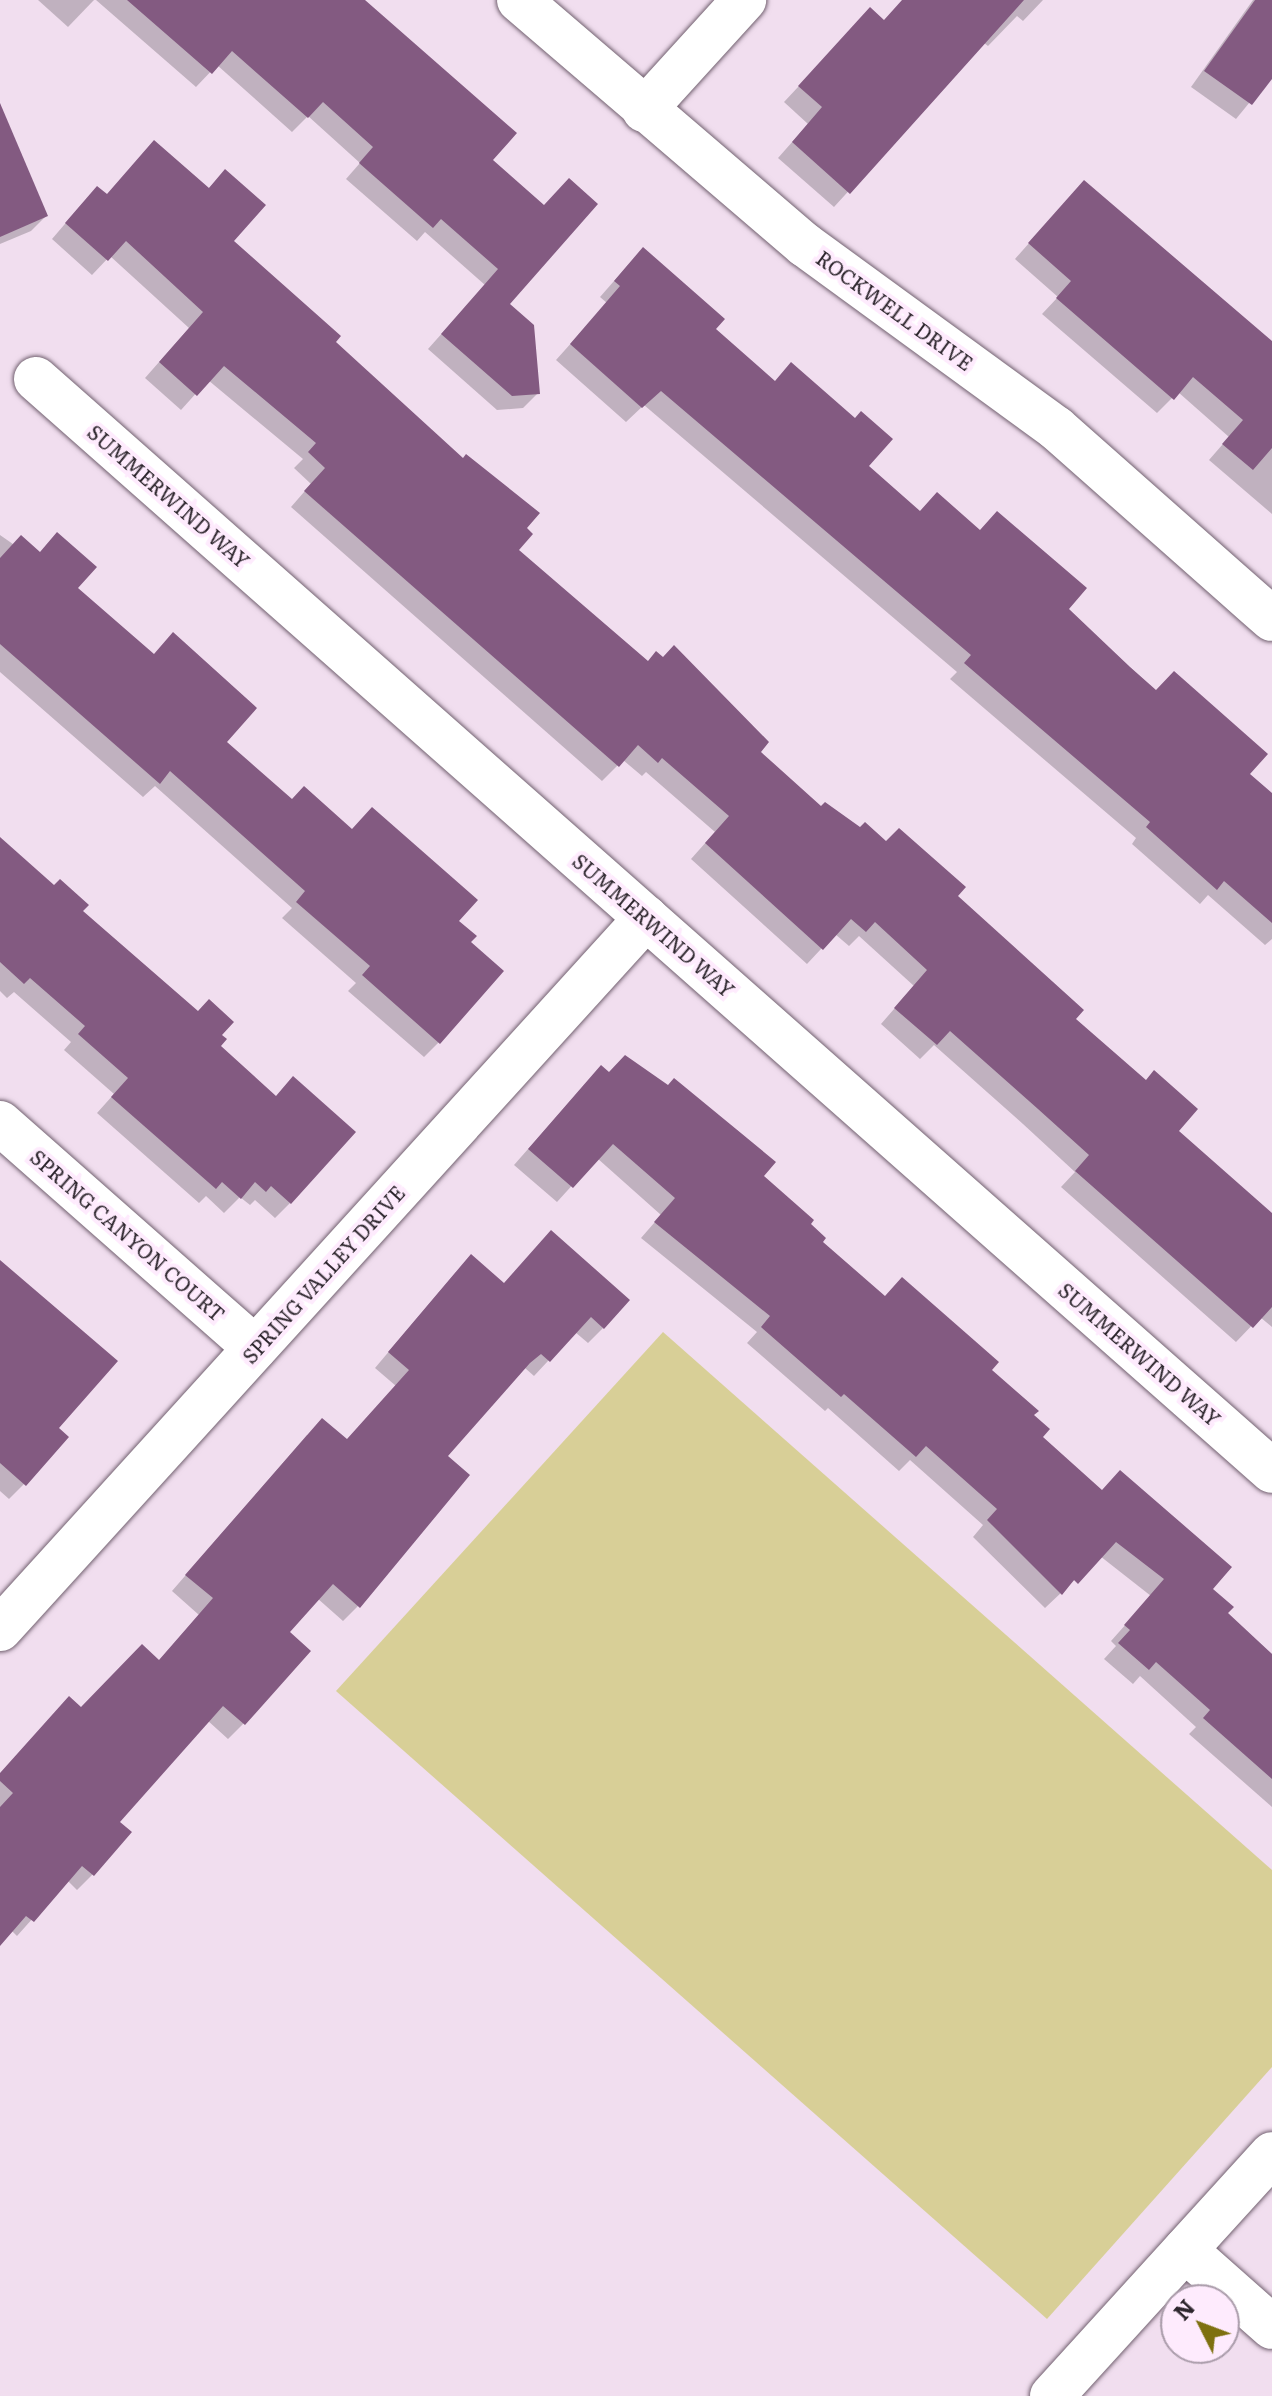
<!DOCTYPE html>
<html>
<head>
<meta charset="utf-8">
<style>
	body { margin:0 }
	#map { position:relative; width:1272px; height:2396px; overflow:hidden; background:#f1deef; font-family:Literata,serif }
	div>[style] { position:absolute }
	.green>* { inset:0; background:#d8cf97 }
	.shadow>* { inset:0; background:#0003 }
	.building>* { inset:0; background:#835a81 }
	.roads { filter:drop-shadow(0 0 2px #726170) drop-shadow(0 0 2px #726170) }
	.street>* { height:44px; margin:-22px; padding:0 22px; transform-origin:22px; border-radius:22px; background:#fff }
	span { translate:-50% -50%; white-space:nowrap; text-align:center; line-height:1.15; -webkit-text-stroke:8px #feebfd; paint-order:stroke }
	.street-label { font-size:20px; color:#2d262d }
	.north { position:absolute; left:1160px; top:2284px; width:80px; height:80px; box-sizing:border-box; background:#feebfd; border:2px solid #aa9caa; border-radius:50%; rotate:312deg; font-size:22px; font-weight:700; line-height:32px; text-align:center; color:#2d262d }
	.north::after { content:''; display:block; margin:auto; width:28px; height:36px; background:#7e7010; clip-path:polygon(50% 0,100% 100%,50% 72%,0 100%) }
</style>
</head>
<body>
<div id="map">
	<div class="green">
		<div style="clip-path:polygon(663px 1332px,1272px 1870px,1272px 2067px,1047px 2319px,336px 1691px)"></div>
	</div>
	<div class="shadow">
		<div style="clip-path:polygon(38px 0,94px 0,68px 27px)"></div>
		<div style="clip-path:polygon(96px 0,362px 0,490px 160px,507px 305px,538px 393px,523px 408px,497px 410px,428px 349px,485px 285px,425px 232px,417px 241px,346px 179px,360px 163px,308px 116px,292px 132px,217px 65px,196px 87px)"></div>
		<div style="clip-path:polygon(904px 0,1043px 0,1023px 21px,1017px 16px,988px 46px,984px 43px,834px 207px,778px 158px,808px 124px,784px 102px,870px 10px,883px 22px)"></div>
		<div style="clip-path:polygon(1253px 0,1272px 0,1272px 75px,1236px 119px,1191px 87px)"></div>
		<div style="clip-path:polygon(0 143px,46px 216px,31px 231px,0 244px)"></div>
		<div style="clip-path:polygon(225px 171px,231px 241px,524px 528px,517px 550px,821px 809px,955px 896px,1176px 1131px,1272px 1216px,1272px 1327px,1260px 1317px,1236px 1342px,1061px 1187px,1075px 1172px,1023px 1124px,934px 1045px,920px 1059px,881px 1024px,914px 986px,859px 936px,849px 946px,835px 934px,807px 964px,691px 859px,715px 832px,646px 772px,642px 776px,623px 760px,602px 781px,291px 507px,311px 484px,294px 468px,303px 459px,208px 380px,181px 410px,145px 378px,189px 328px,110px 256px,92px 275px,52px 239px,82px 204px,106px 196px,208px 189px)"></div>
		<div style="clip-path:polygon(1069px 198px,1272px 344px,1272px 514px,1209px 460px,1229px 437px,1178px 392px,1157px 413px,1042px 314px,1058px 297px,1015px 259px)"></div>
		<div style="clip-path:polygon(628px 265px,713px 329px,919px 513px,1066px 609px,1272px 796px,1272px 939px,1265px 945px,1208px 895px,1200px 904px,1132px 844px,1136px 838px,950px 679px,957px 672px,644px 405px,626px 422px,556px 360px,607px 303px,600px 297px)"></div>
		<div style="clip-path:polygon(0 535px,76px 588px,224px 742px,291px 801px,456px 921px,468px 942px,439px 1042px,424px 1057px,348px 991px,356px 983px,282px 918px,292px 908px,155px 786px,143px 797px,0 672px)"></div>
		<div style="clip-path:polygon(0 840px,220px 1035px,218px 1046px,290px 1203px,275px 1218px,255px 1200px,250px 1205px,240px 1197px,224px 1213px,206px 1196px,199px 1203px,97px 1113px,114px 1094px,64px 1050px,71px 1042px,14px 992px,7px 998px,0 991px)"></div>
		<div style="clip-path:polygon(609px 1074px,734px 1133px,737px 1130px,773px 1162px,761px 1176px,820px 1242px,885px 1298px,989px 1370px,1032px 1415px,1040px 1437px,1210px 1590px,1225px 1614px,1272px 1654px,1272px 1807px,1189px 1734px,1196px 1727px,1140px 1676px,1133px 1684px,1104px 1659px,1116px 1646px,1111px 1641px,1151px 1596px,1100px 1556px,1045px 1608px,973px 1537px,983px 1525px,910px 1460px,899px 1471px,828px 1408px,825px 1411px,747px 1343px,757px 1332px,641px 1238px,661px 1215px,597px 1158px,557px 1202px,514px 1165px,586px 1083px)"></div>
		<div style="clip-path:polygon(536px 1248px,603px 1328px,588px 1343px,575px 1332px,534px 1376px,525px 1368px,445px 1456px,358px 1606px,343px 1621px,317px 1598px,287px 1632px,308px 1651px,243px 1724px,228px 1739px,207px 1720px,117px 1822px,129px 1832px,92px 1875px,77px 1890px,67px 1880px,17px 1936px,11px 1930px,0 1942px,0 1775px,81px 1709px,158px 1662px,199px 1615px,172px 1591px,307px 1435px,346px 1441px,396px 1386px,375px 1368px,456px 1272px,503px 1285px)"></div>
		<div style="clip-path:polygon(0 1262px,56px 1428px,24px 1484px,9px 1499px,0 1491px)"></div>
	</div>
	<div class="building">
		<div style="clip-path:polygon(127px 0,365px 0,517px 133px,493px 160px,544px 205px,569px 178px,598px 204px,510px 304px,534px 325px,540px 394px,512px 396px,441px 334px,498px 269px,441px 219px,433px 228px,359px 163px,373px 147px,323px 102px,308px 118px,232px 51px,212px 74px)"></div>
		<div style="clip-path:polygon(902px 0,1024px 0,850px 194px,792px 142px,822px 107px,798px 86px,870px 7px,884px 20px)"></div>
		<div style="clip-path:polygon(1255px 0,1272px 0,1272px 79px,1252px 105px,1204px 71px)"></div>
		<div style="clip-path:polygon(0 103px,48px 216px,0 237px)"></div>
		<div style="clip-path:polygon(154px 140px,209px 188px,225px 169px,266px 205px,234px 241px,341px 336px,336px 342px,463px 458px,466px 454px,540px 513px,527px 528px,533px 534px,519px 550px,648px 661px,656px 651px,663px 657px,674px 645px,769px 742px,761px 752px,821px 806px,825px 802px,860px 827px,865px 822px,886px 841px,899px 828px,966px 887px,958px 896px,1084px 1010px,1076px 1019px,1146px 1080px,1154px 1070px,1198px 1109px,1179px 1131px,1272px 1213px,1272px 1307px,1253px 1328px,1075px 1171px,1089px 1155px,1038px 1109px,950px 1031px,937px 1045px,894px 1008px,927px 970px,875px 922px,866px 932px,851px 919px,823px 950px,705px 843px,729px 816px,662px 758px,658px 763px,638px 745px,619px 767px,304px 491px,325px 468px,308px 452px,316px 443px,224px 366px,197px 396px,159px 362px,203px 312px,126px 241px,108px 261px,65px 223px,97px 186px,107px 194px)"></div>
		<div style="clip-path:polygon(1084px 180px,1272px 341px,1272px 448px,1253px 470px,1222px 444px,1243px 420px,1193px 377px,1174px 400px,1056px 298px,1071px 281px,1028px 243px)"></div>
		<div style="clip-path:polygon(643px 247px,725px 319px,716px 329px,775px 381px,791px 362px,855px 418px,861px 411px,893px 439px,869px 466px,920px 511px,937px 492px,980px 530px,997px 511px,1087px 588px,1069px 609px,1130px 667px,1156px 690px,1174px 671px,1268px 754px,1250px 774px,1272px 793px,1272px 923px,1224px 881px,1217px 890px,1146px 827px,1150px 822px,964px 663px,971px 655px,661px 391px,642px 408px,570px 344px,620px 286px,614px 281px)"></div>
		<div style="clip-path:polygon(57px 532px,97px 567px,78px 588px,154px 654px,173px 632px,257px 708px,227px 742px,292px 799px,304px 786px,352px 829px,372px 807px,478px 900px,459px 921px,477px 936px,471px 942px,504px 971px,440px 1044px,362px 975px,370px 966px,296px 902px,305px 891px,170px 771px,160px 784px,0 644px,0 558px,21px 535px,40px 552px)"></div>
		<div style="clip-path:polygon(0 837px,54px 885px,60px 879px,89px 905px,83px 911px,198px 1011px,209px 999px,234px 1022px,222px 1035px,227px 1039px,221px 1046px,276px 1096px,293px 1076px,356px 1132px,291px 1204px,271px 1186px,266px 1192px,255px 1182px,241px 1199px,222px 1182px,216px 1189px,111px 1097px,128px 1078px,78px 1034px,85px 1026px,30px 978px,24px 984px,0 962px)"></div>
		<div style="clip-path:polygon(625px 1055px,668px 1085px,674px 1078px,776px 1162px,764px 1176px,814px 1220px,811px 1224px,826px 1238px,823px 1242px,885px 1296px,902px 1277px,999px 1362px,992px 1370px,1039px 1411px,1034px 1415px,1050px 1429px,1043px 1437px,1102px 1490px,1120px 1470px,1232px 1567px,1213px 1589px,1234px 1607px,1228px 1613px,1272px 1654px,1272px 1779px,1203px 1718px,1210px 1710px,1156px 1662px,1149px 1670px,1118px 1643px,1130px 1630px,1124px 1625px,1164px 1579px,1116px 1542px,1078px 1584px,1074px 1580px,1062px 1595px,987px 1520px,997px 1509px,926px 1446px,916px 1457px,844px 1394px,841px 1397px,761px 1327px,770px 1316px,654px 1222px,675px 1198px,613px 1144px,573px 1188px,528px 1149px,601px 1065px,609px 1072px)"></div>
		<div style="clip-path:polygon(551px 1230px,630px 1300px,604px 1329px,591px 1317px,550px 1362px,541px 1354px,530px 1363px,448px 1456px,470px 1475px,360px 1608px,333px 1584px,290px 1632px,311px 1651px,245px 1725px,223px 1706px,120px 1822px,132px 1832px,94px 1876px,82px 1866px,34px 1922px,26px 1916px,0 1946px,0 1807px,13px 1793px,0 1781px,0 1773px,69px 1696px,81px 1707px,142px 1644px,159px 1660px,213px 1598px,185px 1575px,322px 1418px,347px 1439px,409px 1370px,388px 1352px,471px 1254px,504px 1283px)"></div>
		<div style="clip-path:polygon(0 1260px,118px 1361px,59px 1428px,69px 1437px,26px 1486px,0 1463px)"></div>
	</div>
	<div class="roads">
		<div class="street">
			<div style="left:519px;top:0;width:377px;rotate:40.6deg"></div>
			<div style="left:805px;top:245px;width:311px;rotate:36.1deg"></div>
			<div style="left:1056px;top:428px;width:288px;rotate:41.5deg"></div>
			<div style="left:644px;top:110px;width:149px;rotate:-47.7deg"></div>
			<div style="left:36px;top:379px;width:1649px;rotate:41.46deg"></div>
			<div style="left:0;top:1123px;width:340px;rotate:41.4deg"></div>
			<div style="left:0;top:1629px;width:961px;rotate:-47.74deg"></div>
			<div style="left:1185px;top:2250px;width:116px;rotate:41.5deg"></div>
			<div style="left:1052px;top:2396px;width:327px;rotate:-47.7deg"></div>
		</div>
	</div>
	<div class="street-label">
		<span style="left:895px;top:310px;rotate:36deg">ROCKWELL DRIVE</span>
		<span style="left:169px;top:496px;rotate:41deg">SUMMERWIND WAY</span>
		<span style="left:654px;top:925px;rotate:41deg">SUMMERWIND WAY</span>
		<span style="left:128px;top:1235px;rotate:41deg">SPRING CANYON COURT</span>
		<span style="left:323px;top:1274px;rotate:-48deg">SPRING VALLEY DRIVE</span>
		<span style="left:1140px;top:1354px;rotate:41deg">SUMMERWIND WAY</span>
	</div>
	<div class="north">N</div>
</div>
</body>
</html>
